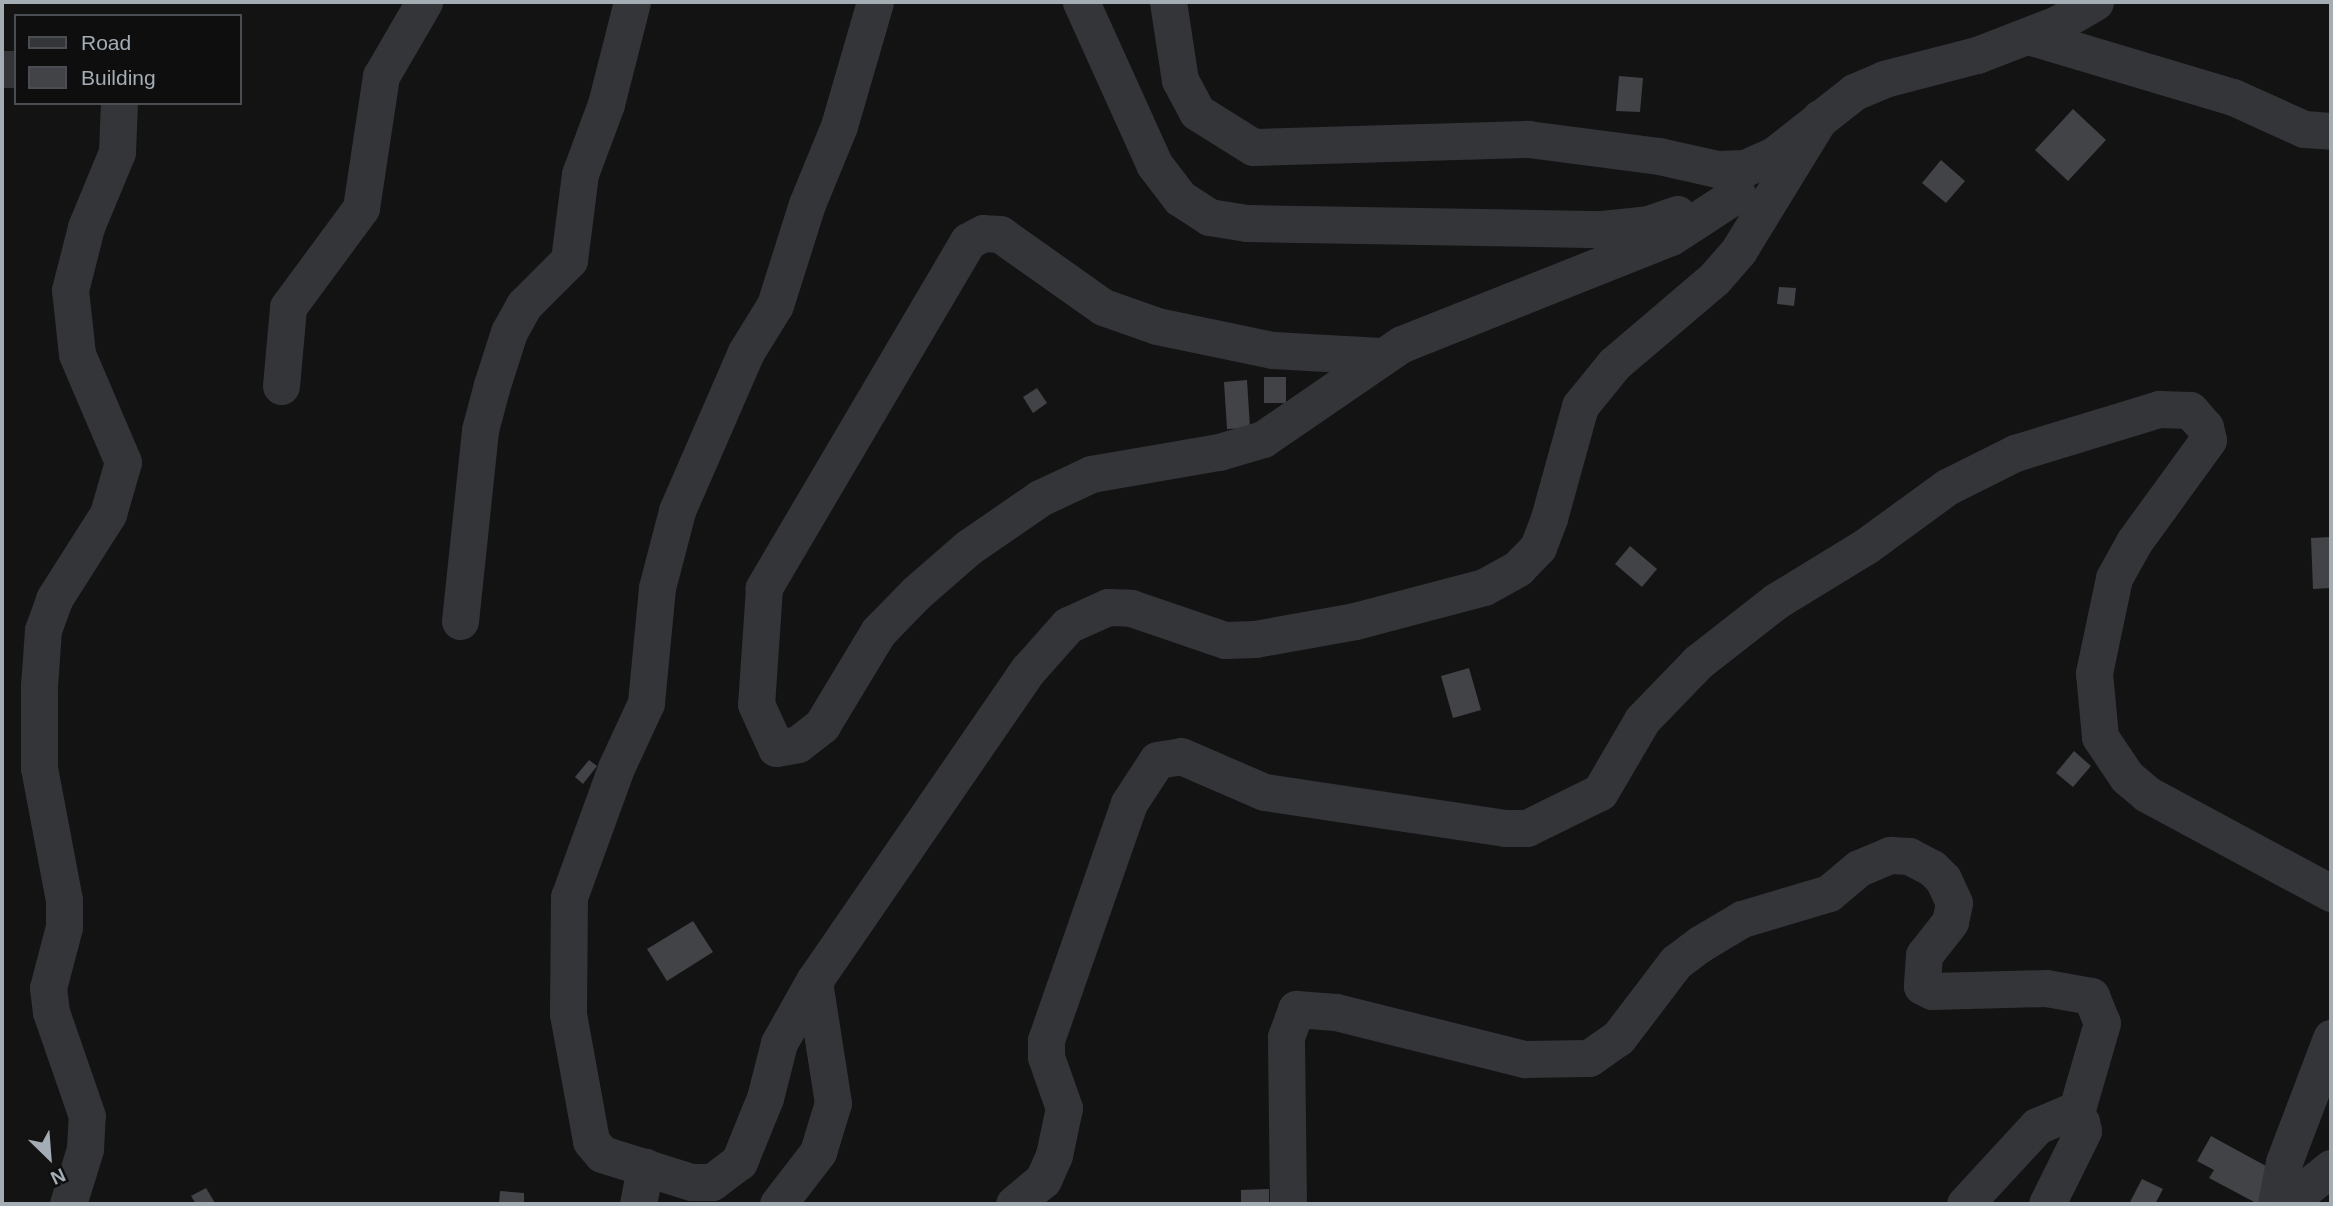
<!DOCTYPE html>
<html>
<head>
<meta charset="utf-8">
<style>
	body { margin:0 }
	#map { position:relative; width:2333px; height:1206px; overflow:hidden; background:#131314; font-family:Helvetica,sans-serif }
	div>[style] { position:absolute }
	.building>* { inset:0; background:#424347 }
	.minor>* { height:37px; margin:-18.5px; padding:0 18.5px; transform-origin:18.5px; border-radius:18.5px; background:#343539 }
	span { translate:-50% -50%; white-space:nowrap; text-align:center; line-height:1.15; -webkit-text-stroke:6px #0e0e0f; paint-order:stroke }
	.frame { position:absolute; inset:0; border:4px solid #a4acb4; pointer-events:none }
	.legend { position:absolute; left:14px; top:14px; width:228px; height:91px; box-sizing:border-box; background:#0e0e0f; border:2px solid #4a4d51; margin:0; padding:9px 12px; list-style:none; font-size:21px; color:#a4acb4 }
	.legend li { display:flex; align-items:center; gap:14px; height:35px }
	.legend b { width:35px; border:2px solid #4a4d51 }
	.north { position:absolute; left:14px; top:1122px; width:70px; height:70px; -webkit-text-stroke:5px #0e0e0f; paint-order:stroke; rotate:155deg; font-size:19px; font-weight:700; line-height:28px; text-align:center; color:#a4acb4 }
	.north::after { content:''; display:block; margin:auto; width:24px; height:32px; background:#a4acb4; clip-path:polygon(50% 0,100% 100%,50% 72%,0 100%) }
</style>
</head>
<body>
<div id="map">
	<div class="building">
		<div style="clip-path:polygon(1619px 76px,1643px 78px,1640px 112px,1616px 111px)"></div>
		<div style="clip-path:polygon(2073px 109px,2106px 140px,2068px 181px,2035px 150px)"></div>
		<div style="clip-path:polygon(1941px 160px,1965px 181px,1946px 203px,1922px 183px)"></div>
		<div style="clip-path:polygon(1779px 287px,1796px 288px,1794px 306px,1777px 304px)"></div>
		<div style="clip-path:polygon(1264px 377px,1286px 377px,1286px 403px,1264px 403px)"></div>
		<div style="clip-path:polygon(1247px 380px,1250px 428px,1227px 429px,1224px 382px)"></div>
		<div style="clip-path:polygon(1037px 388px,1047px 403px,1033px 413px,1023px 397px)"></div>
		<div style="clip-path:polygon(2331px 537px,2331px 588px,2313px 589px,2311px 538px)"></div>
		<div style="clip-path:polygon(1630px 546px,1657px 569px,1642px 587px,1615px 564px)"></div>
		<div style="clip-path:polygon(1469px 668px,1481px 710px,1453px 718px,1441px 676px)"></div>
		<div style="clip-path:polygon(2074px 751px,2091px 766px,2073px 787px,2056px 773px)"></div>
		<div style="clip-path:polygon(589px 760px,597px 766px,583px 784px,575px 777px)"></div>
		<div style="clip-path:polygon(693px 921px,713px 952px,667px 981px,647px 949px)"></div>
		<div style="clip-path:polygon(2211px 1136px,2277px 1172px,2258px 1204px,2209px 1178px,2214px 1170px,2197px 1161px)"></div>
		<div style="clip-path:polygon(2142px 1179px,2163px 1189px,2155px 1204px,2129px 1204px)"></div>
		<div style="clip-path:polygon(206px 1188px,215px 1203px,196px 1204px,191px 1196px)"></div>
		<div style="clip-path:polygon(1269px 1189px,1269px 1204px,1241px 1204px,1241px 1190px)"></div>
		<div style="clip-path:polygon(500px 1191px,524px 1193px,524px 1204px,499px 1204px)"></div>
	</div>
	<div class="minor">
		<div style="left:875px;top:2px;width:129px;rotate:106.2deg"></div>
		<div style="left:839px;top:126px;width:84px;rotate:112.3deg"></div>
		<div style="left:807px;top:204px;width:106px;rotate:107.6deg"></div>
		<div style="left:775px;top:305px;width:55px;rotate:121.7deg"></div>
		<div style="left:746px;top:352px;width:173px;rotate:113.5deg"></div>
		<div style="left:677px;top:511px;width:80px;rotate:104.6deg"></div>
		<div style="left:657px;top:588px;width:116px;rotate:95.5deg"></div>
		<div style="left:646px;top:703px;width:72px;rotate:114.8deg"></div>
		<div style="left:616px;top:768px;width:137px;rotate:110deg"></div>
		<div style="left:569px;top:897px;width:117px;rotate:90.5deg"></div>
		<div style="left:568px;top:1014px;width:129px;rotate:79.7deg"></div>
		<div style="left:591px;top:1141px;width:17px;rotate:50deg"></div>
		<div style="left:602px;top:1154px;width:93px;rotate:17.5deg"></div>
		<div style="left:691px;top:1182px;width:21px"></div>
		<div style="left:712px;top:1182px;width:34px;rotate:-37deg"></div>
		<div style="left:739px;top:1162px;width:69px;rotate:-67.9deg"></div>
		<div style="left:765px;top:1098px;width:57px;rotate:-75.7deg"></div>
		<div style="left:779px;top:1043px;width:71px;rotate:-60.6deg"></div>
		<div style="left:814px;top:981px;width:378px;rotate:-55.5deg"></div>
		<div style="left:1028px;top:670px;width:60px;rotate:-48.4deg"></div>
		<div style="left:1068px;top:625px;width:44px;rotate:-24.2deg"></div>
		<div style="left:1108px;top:607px;width:23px;rotate:2deg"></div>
		<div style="left:1131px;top:608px;width:99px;rotate:18.8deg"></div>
		<div style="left:1225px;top:640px;width:30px;rotate:-2deg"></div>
		<div style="left:1255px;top:639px;width:102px;rotate:-10.2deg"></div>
		<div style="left:1355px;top:621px;width:133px;rotate:-14.8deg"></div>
		<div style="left:1484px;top:587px;width:39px;rotate:-29deg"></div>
		<div style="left:1518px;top:568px;width:29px;rotate:-46deg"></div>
		<div style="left:1538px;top:547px;width:31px;rotate:-69deg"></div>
		<div style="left:1549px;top:518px;width:116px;rotate:-74.5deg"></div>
		<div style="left:1580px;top:406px;width:54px;rotate:-51deg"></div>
		<div style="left:1614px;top:364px;width:131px;rotate:-40.4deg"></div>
		<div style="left:1714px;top:279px;width:38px;rotate:-49deg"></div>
		<div style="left:1739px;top:250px;width:155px;rotate:-58.5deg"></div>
		<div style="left:1081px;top:2px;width:178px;rotate:65.7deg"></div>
		<div style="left:1154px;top:164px;width:43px;rotate:52.6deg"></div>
		<div style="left:1180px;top:198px;width:35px;rotate:33deg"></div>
		<div style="left:1209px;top:217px;width:38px;rotate:9deg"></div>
		<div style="left:1247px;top:223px;width:355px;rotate:1deg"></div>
		<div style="left:1602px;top:229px;width:46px;rotate:-6.2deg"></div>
		<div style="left:1648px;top:224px;width:31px;rotate:-19deg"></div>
		<div style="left:1168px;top:2px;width:79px;rotate:81.3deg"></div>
		<div style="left:1180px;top:80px;width:36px;rotate:62deg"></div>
		<div style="left:1197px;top:112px;width:66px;rotate:32deg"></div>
		<div style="left:1253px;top:147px;width:275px;rotate:-1.7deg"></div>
		<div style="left:1528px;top:139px;width:132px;rotate:7.4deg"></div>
		<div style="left:1659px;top:156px;width:59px;rotate:12.6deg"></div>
		<div style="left:1717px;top:169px;width:28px;rotate:-2deg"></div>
		<div style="left:1745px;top:168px;width:32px;rotate:-24deg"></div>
		<div style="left:1774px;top:155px;width:102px;rotate:-38.2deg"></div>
		<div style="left:1854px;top:92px;width:33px;rotate:-23deg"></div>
		<div style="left:1884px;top:79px;width:96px;rotate:-14.5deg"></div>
		<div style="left:1977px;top:55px;width:86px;rotate:-21.2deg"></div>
		<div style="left:2057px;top:24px;width:44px;rotate:-30.1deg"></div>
		<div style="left:2028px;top:36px;width:214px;rotate:16.6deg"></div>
		<div style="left:2233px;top:97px;width:78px;rotate:24.3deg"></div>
		<div style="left:2304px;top:129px;width:27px;rotate:4deg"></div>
		<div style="left:2px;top:69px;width:14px"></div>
		<div style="left:1381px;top:356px;width:109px;rotate:-176.8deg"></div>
		<div style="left:1272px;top:350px;width:117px;rotate:-168.2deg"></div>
		<div style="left:1157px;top:326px;width:57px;rotate:-160.6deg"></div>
		<div style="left:1103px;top:307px;width:126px;rotate:-144.7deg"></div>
		<div style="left:1000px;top:234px;width:17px;rotate:-177deg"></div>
		<div style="left:983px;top:233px;width:17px;rotate:152deg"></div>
		<div style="left:968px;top:241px;width:403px;rotate:120.5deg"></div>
		<div style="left:764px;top:588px;width:116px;rotate:93.9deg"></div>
		<div style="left:756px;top:704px;width:48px;rotate:65.6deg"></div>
		<div style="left:776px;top:748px;width:22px;rotate:-10deg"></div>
		<div style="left:798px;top:744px;width:31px;rotate:-38deg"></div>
		<div style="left:822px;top:725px;width:109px;rotate:-58.9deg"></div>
		<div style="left:878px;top:632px;width:54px;rotate:-45.7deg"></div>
		<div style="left:916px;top:593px;width:70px;rotate:-41deg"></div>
		<div style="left:969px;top:547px;width:86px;rotate:-34.6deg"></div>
		<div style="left:1040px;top:498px;width:56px;rotate:-25.2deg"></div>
		<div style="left:1091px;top:474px;width:130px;rotate:-9.8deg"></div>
		<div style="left:1219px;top:452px;width:46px;rotate:-16.5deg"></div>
		<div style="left:1263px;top:439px;width:168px;rotate:-34.4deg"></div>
		<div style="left:1402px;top:344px;width:289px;rotate:-21.7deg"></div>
		<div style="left:1671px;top:237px;width:79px;rotate:-33.1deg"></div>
		<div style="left:281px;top:386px;width:79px;rotate:-84.9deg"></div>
		<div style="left:288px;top:307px;width:123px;rotate:-53.6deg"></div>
		<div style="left:361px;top:208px;width:134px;rotate:-81.4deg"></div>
		<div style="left:381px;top:76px;width:86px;rotate:-59.8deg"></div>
		<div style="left:460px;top:621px;width:192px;rotate:-84deg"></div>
		<div style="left:480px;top:430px;width:47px;rotate:-75.1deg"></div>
		<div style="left:492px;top:385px;width:56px;rotate:-72.2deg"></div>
		<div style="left:509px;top:332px;width:31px;rotate:-61deg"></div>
		<div style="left:524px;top:305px;width:64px;rotate:-45deg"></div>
		<div style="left:569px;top:260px;width:87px;rotate:-82.7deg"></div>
		<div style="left:580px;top:174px;width:75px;rotate:-69.6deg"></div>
		<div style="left:606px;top:104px;width:105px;rotate:-75.7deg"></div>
		<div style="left:68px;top:1204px;width:58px;rotate:-72.8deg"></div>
		<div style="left:85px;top:1149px;width:33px;rotate:-87deg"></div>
		<div style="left:87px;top:1116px;width:110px;rotate:-109.1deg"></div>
		<div style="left:51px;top:1012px;width:24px;rotate:-97deg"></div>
		<div style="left:48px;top:988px;width:63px;rotate:-75.3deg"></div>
		<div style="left:64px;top:927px;width:27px;rotate:-90deg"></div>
		<div style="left:64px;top:900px;width:134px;rotate:-100.7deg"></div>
		<div style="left:39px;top:768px;width:82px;rotate:-90deg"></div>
		<div style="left:39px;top:686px;width:56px;rotate:-85.9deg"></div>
		<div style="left:43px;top:630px;width:33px;rotate:-70deg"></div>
		<div style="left:54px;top:599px;width:101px;rotate:-57.6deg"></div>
		<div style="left:108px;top:514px;width:54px;rotate:-73.9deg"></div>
		<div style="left:123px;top:462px;width:117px;rotate:-113.1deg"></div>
		<div style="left:77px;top:354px;width:64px;rotate:-96.2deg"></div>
		<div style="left:70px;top:290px;width:65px;rotate:-75.7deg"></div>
		<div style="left:86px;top:227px;width:81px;rotate:-67.5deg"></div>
		<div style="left:117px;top:152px;width:49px;rotate:-87.7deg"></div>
		<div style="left:638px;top:1204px;width:38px;rotate:-79deg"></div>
		<div style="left:778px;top:1204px;width:66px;rotate:-52.4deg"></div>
		<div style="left:818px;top:1152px;width:51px;rotate:-73deg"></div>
		<div style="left:833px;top:1103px;width:123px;rotate:-98.9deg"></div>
		<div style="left:1014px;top:1204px;width:38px;rotate:-40deg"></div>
		<div style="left:1043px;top:1180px;width:27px;rotate:-66deg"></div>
		<div style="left:1054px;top:1155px;width:48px;rotate:-78deg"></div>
		<div style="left:1064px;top:1108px;width:54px;rotate:-109.4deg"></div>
		<div style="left:1046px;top:1057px;width:17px;rotate:-90deg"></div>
		<div style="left:1046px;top:1040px;width:251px;rotate:-70.7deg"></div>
		<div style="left:1129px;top:803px;width:51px;rotate:-56.9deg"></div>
		<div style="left:1157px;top:760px;width:24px;rotate:-9deg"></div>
		<div style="left:1181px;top:756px;width:90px;rotate:23.4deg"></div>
		<div style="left:1264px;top:792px;width:244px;rotate:8.5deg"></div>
		<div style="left:1505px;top:828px;width:22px"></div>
		<div style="left:1527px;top:828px;width:81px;rotate:-26.3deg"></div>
		<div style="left:1600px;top:792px;width:83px;rotate:-59.7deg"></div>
		<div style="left:1642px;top:720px;width:81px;rotate:-46deg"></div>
		<div style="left:1698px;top:662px;width:99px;rotate:-38deg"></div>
		<div style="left:1776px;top:601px;width:105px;rotate:-31.4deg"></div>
		<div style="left:1866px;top:546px;width:100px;rotate:-36.1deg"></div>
		<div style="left:1947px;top:487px;width:76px;rotate:-26.6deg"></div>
		<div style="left:2015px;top:453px;width:151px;rotate:-17deg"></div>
		<div style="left:2159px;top:409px;width:31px;rotate:2deg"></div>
		<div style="left:2190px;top:410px;width:23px;rotate:49deg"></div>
		<div style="left:2205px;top:427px;width:13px;rotate:77deg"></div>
		<div style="left:2208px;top:440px;width:126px;rotate:126deg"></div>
		<div style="left:2134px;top:542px;width:41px;rotate:119.1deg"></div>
		<div style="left:2114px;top:578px;width:97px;rotate:101.9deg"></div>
		<div style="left:2094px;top:673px;width:64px;rotate:84.6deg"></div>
		<div style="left:2100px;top:737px;width:48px;rotate:56deg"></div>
		<div style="left:2127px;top:777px;width:26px;rotate:40deg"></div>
		<div style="left:2147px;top:794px;width:209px;rotate:28.3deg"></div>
		<div style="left:1288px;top:1204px;width:167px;rotate:-90.7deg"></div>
		<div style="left:1286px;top:1037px;width:30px;rotate:-70deg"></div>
		<div style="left:1296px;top:1009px;width:40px;rotate:4.3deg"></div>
		<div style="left:1336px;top:1012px;width:195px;rotate:14deg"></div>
		<div style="left:1525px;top:1059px;width:64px;rotate:-0.9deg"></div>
		<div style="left:1589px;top:1058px;width:35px;rotate:-35deg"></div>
		<div style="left:1618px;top:1038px;width:96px;rotate:-52.7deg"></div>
		<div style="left:1676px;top:962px;width:30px;rotate:-37deg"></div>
		<div style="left:1700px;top:944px;width:49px;rotate:-30.8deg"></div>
		<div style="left:1742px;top:919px;width:91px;rotate:-16.6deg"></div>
		<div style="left:1829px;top:893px;width:39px;rotate:-40deg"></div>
		<div style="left:1859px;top:868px;width:34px;rotate:-23deg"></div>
		<div style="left:1890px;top:855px;width:19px;rotate:3deg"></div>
		<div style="left:1909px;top:856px;width:26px;rotate:28deg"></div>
		<div style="left:1932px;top:868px;width:16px;rotate:45deg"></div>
		<div style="left:1943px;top:879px;width:26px;rotate:65deg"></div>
		<div style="left:1954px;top:903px;width:19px;rotate:102deg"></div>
		<div style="left:1950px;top:922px;width:42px;rotate:128.2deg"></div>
		<div style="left:1924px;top:955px;width:31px;rotate:94deg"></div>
		<div style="left:1922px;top:986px;width:11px;rotate:27deg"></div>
		<div style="left:1932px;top:991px;width:114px;rotate:-1.5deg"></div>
		<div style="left:2046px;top:988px;width:46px;rotate:10.1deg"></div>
		<div style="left:2091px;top:996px;width:29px;rotate:68deg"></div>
		<div style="left:2102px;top:1023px;width:97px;rotate:106.2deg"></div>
		<div style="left:1965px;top:1204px;width:106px;rotate:-47.3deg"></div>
		<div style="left:2037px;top:1126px;width:34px;rotate:-23deg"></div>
		<div style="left:2068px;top:1113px;width:16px;rotate:35deg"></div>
		<div style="left:2081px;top:1122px;width:9px;rotate:77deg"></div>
		<div style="left:2083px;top:1131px;width:81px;rotate:116.3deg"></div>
		<div style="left:2276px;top:1204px;width:43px;rotate:-79.2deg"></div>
		<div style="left:2284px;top:1162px;width:133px;rotate:-69.2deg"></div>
		<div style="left:2286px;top:1204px;width:58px;rotate:-38.7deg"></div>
	</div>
	<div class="frame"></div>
	<ul class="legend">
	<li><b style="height:9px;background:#343539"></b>Road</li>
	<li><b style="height:19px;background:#424347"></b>Building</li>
	</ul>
	<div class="north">N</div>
</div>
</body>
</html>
